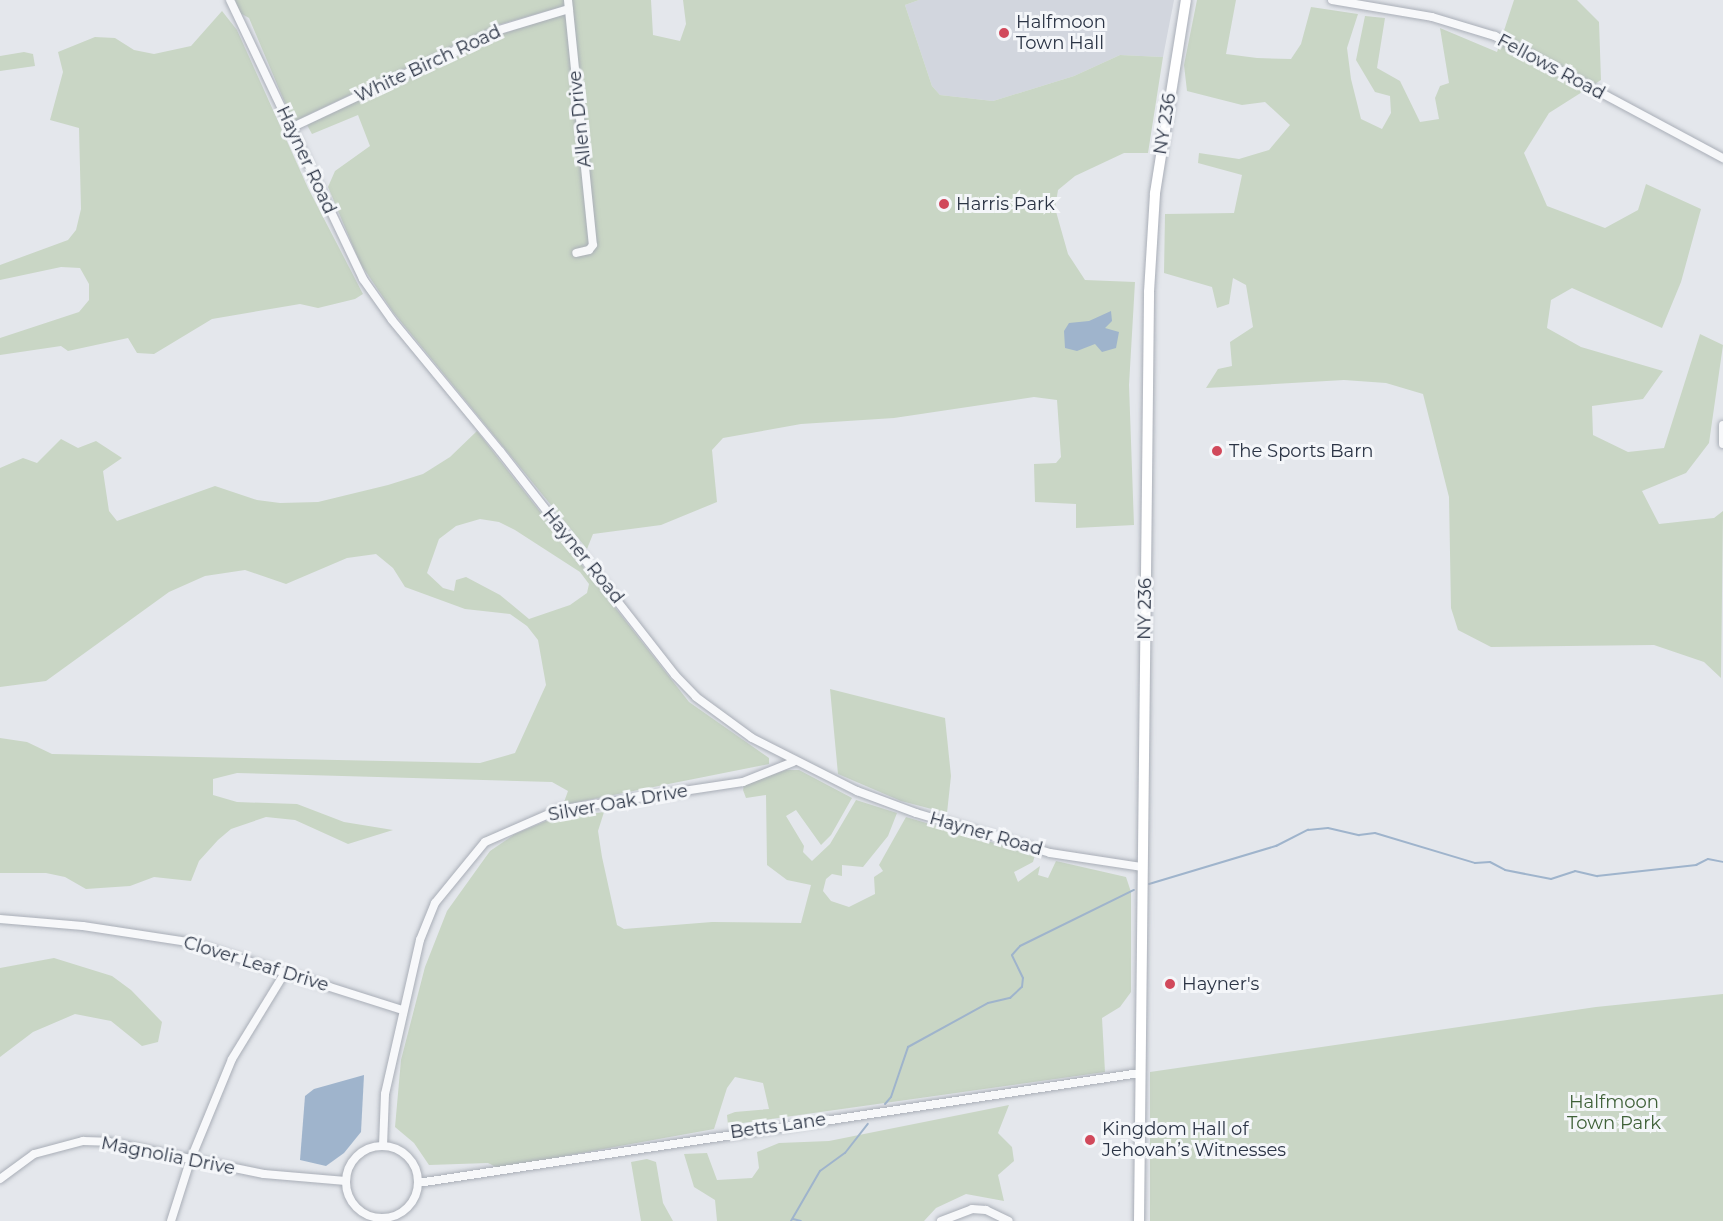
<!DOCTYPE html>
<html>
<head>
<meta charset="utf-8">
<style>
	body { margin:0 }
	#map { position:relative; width:1723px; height:1221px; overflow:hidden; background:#e4e7ec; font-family:Montserrat,sans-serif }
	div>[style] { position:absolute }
	.built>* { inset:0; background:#d2d6de }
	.green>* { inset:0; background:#c9d6c5 }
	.water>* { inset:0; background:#9fb4cc }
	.stream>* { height:2px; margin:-1px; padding:0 1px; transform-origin:1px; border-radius:1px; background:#9fb4cc }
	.roads { filter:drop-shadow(0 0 2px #a9aeb7) drop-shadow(0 0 2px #a9aeb7) }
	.street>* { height:8px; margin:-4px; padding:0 4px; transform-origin:4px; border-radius:4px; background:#f7f8fa }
	.street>.ring { margin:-4px; padding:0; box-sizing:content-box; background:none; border:8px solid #f7f8fa; border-radius:50% }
	.secondary>* { height:10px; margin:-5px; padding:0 5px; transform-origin:5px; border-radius:5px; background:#fff }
	.dots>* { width:16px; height:16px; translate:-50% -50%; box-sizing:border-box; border:3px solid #f4f6f9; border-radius:50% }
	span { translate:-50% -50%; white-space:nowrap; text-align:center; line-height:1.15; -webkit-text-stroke:6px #f4f6f9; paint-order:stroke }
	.poi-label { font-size:18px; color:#2b3445 }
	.left { translate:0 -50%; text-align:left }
	.street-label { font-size:18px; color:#2b3445 }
	.park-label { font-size:18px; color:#3f6138 }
</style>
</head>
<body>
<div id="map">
	<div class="built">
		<div style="clip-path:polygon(919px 0,1174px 0,1163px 57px,1120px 55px,1074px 76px,993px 101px,940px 95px,932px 86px,905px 5px)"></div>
	</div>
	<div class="green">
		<div style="clip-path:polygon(235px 0,651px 0,653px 35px,680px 41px,686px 24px,683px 0,919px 0,905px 5px,932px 86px,940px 95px,993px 101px,1074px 76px,1120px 55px,1163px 57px,1148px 153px,1124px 153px,1075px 176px,1058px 190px,1055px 208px,1068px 254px,1085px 280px,1135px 282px,1129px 385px,1134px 525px,1076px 528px,1076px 504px,1035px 502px,1034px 464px,1056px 463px,1061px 457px,1057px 400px,1034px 397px,894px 418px,801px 424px,723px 438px,712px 450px,717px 502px,661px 525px,593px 534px,587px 549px,393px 312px,360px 263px,328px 187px,335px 171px,370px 146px,358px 115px,312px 134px,307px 125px,496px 36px,565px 13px,564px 6px,494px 26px,293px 122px,249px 18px,240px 13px)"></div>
		<div style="clip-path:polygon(1197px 0,1236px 0,1226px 54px,1257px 58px,1291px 59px,1301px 44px,1311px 7px,1358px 14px,1347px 48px,1351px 79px,1361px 119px,1382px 129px,1391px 113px,1390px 96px,1375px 92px,1356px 60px,1365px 16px,1385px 18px,1377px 68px,1400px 81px,1420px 122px,1439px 119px,1435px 98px,1440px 86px,1449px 83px,1440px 28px,1497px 52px,1514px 0,1577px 0,1599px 22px,1601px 80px,1549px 113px,1524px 153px,1547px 206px,1605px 228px,1638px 210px,1646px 184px,1701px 209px,1681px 282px,1662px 328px,1572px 288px,1551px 300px,1547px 328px,1581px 347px,1663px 371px,1643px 399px,1592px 406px,1593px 435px,1628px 452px,1664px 448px,1700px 334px,1723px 345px,1709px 443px,1686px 473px,1642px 491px,1659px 524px,1714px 518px,1723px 511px,1721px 678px,1704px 662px,1654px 645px,1491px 647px,1458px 630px,1451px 608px,1449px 497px,1423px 394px,1386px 383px,1344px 380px,1206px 388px,1218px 369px,1232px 366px,1230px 342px,1253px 327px,1246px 285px,1233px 278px,1229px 304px,1217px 308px,1212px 287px,1164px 273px,1165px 214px,1234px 213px,1242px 175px,1198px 163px,1199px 153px,1239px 159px,1269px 150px,1290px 125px,1265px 102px,1242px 105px,1187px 91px,1184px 65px)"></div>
		<div style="clip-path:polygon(222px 11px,237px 30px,308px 188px,363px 294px,355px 299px,318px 308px,300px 304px,212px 319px,154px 354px,137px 353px,128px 338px,68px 351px,61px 346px,0 355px,0 338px,79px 312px,89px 300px,89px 284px,80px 268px,61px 267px,0 280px,0 265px,68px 240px,76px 230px,81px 209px,79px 128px,50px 120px,63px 72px,58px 52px,95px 37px,115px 38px,134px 50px,154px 54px,191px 46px)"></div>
		<div style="clip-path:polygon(24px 52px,33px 54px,35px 66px,0 71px,0 56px)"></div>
		<div style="clip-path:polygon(evenodd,477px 431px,689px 702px,769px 758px,769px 764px,563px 805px,568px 791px,552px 782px,237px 773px,213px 779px,213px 795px,237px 802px,297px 804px,344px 822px,393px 830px,348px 844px,295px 820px,266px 817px,231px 829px,218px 840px,199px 861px,191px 881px,154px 877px,130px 886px,86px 889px,65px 877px,46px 873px,0 873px,0 738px,27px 742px,52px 754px,480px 763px,515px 753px,546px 685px,538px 640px,527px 626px,510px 614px,465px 609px,405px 587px,393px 568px,376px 554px,347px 558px,286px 584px,245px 570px,205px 576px,169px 592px,46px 681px,0 687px,0 468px,23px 458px,37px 463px,61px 439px,78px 448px,96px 441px,122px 458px,103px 471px,109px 511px,117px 521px,215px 486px,257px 500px,280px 503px,318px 502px,388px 485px,423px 474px,450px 457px,477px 431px,480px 519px,499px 522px,515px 530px,580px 572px,589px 584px,587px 593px,570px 605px,529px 619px,500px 595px,466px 577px,456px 580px,454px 591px,443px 588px,427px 573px,439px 539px,456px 526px,480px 519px)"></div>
		<div style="clip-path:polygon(830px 689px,945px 718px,951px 776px,947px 813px,901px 801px,838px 774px)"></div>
		<div style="clip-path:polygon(786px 770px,799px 770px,852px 798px,831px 835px,821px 845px,796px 810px,786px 816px,804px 846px,803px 852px,812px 861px,830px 844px,856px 800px,897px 813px,888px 836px,863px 867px,842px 865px,842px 876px,832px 874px,826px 879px,823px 891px,831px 901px,849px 907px,875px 894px,874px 877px,883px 871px,879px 865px,906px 817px,1035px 855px,1033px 862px,1014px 872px,1018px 882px,1040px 866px,1038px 875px,1048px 878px,1056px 861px,1126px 877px,1131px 892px,1131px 992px,1120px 1007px,1102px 1018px,1105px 1072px,728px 1125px,727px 1115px,735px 1112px,769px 1109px,763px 1083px,735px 1077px,727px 1088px,714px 1129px,498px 1168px,488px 1163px,429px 1165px,414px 1143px,395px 1127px,401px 1060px,425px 967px,447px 911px,490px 851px,515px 834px,551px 819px,604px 812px,598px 831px,602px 857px,617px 925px,624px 929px,712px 922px,801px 923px,811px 885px,787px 880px,767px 865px,766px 795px,746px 798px,743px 790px,744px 785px)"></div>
		<div style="clip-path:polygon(54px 958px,112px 976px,131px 990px,162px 1022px,158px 1042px,142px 1046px,111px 1021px,75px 1014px,33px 1032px,0 1057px,0 968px)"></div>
		<div style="clip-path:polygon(1723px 994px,1723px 1221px,1150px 1221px,1150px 1072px,1596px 1007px)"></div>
		<div style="clip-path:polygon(1009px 1105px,998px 1133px,1012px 1147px,1014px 1161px,998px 1175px,1004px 1201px,966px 1194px,936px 1208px,924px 1221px,717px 1221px,715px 1200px,694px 1187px,684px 1154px,707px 1153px,717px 1180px,752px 1178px,759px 1168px,757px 1152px,779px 1143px,829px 1141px)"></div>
		<div style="clip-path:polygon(647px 1159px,656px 1162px,663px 1203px,673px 1221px,641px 1221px,631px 1162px)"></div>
	</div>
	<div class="water">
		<div style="clip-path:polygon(1111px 311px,1112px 321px,1105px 328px,1119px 332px,1116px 348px,1102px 352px,1095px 344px,1077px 351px,1065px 348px,1064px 331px,1069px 323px,1089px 321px)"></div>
		<div style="clip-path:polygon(364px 1075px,361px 1132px,344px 1153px,326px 1166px,300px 1160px,305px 1096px,314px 1089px)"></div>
	</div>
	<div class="stream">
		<div style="left:1149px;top:884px;width:133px;rotate:-16.7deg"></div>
		<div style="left:1276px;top:846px;width:36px;rotate:-27deg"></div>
		<div style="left:1308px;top:830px;width:20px;rotate:-6deg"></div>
		<div style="left:1328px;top:828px;width:32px;rotate:13deg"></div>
		<div style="left:1359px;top:835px;width:16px;rotate:-7deg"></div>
		<div style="left:1375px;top:833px;width:104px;rotate:16.7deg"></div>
		<div style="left:1475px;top:863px;width:15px;rotate:-4deg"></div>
		<div style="left:1490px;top:862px;width:17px;rotate:28deg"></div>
		<div style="left:1505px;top:870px;width:47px;rotate:11.1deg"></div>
		<div style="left:1551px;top:879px;width:25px;rotate:-18deg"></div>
		<div style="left:1575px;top:871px;width:23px;rotate:13deg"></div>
		<div style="left:1597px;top:876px;width:100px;rotate:-6.3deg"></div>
		<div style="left:1696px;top:865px;width:13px;rotate:-27deg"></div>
		<div style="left:1708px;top:859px;width:15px;rotate:11deg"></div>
		<div style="left:885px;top:1104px;width:9px;rotate:-49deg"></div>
		<div style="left:891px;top:1097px;width:53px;rotate:-71.2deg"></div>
		<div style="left:908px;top:1047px;width:91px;rotate:-28.8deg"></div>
		<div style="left:988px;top:1003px;width:23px;rotate:-13deg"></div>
		<div style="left:1010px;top:998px;width:16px;rotate:-43deg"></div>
		<div style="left:1022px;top:987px;width:9px;rotate:-84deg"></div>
		<div style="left:1023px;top:978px;width:25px;rotate:-116deg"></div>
		<div style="left:1012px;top:955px;width:12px;rotate:-48deg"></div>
		<div style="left:1020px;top:946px;width:127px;rotate:-26.2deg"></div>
		<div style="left:793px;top:1219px;width:8px;rotate:14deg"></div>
		<div style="left:791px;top:1221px;width:58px;rotate:-59.9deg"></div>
		<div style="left:820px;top:1171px;width:31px;rotate:-36deg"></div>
		<div style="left:845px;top:1153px;width:37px;rotate:-52deg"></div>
	</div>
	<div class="roads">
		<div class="street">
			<div style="left:230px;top:0;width:309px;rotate:64.5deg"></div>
			<div style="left:363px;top:279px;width:50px;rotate:54.7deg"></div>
			<div style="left:392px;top:320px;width:170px;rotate:50.5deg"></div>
			<div style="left:500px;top:451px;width:284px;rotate:52deg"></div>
			<div style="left:675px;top:675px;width:30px;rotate:46deg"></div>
			<div style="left:696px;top:697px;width:69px;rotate:36.2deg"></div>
			<div style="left:752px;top:738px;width:118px;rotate:26.8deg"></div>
			<div style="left:857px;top:791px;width:63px;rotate:20.4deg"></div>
			<div style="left:916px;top:813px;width:140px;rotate:16.6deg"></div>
			<div style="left:1050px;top:853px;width:92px;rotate:8.7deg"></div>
			<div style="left:568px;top:0;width:246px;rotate:84.2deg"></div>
			<div style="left:593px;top:245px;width:6px;rotate:129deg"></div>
			<div style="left:589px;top:250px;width:13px;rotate:167deg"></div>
			<div style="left:1332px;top:0;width:101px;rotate:9.6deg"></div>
			<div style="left:1432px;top:17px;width:66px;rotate:16.8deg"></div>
			<div style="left:1495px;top:36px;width:259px;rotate:28.2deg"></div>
			<div style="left:291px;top:128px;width:227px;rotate:-25.3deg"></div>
			<div style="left:496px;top:31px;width:76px;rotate:-16.8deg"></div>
			<div style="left:1723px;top:425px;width:19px;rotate:90deg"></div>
			<div style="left:0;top:919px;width:83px;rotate:4.8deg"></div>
			<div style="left:83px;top:926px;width:106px;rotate:8.7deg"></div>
			<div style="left:188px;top:942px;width:225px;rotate:17.6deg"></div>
			<div style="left:383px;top:1146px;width:52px;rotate:-87.8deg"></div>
			<div style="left:385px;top:1094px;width:158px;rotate:-77.2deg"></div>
			<div style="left:420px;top:940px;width:40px;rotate:-68deg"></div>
			<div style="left:435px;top:903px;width:79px;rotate:-50.7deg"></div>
			<div style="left:485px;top:842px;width:80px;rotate:-23.7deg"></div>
			<div style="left:558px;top:810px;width:187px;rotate:-8.6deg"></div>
			<div style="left:743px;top:782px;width:54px;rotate:-21.8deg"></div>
			<div class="ring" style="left:346px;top:1146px;width:64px;height:64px"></div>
			<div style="left:0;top:1179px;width:42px;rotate:-36.3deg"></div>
			<div style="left:34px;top:1154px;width:51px;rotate:-14.9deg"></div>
			<div style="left:83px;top:1141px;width:25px;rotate:2deg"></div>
			<div style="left:108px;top:1142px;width:159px;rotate:11.6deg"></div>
			<div style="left:264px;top:1174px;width:82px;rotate:4.9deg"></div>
			<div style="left:418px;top:1183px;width:729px;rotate:-8.67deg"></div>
			<div style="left:171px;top:1221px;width:63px;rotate:-72.4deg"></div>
			<div style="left:190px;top:1161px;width:110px;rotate:-67.6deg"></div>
			<div style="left:232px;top:1059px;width:103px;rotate:-58.5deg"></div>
			<div style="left:941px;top:1221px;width:33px;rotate:-21deg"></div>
			<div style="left:972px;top:1209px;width:14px;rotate:4deg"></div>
			<div style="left:986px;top:1210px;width:25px;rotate:26deg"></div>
		</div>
		<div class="secondary">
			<div style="left:1139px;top:1221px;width:929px;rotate:-89.38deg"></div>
			<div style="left:1149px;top:292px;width:99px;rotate:-86.5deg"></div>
			<div style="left:1155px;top:193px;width:195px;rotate:-80.9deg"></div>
		</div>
	</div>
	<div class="dots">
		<div style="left:1004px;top:33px;background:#d1495b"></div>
		<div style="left:944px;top:204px;background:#d1495b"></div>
		<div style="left:1217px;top:451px;background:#d1495b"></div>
		<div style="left:1170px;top:984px;background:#d1495b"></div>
		<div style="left:1090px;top:1140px;background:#d1495b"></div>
	</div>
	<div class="poi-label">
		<span class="left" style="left:1016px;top:33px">Halfmoon<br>Town Hall</span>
		<span class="left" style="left:956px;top:204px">Harris Park</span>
		<span class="left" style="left:1229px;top:451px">The Sports Barn</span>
		<span class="left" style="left:1182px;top:984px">Hayner's</span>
		<span class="left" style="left:1102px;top:1140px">Kingdom Hall of<br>Jehovah’s Witnesses</span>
	</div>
	<div class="street-label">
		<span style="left:428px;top:64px;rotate:-25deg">White Birch Road</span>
		<span style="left:1551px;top:67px;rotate:28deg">Fellows Road</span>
		<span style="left:580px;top:119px;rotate:-96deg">Allen Drive</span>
		<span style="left:1165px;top:124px;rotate:-81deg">NY 236</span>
		<span style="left:306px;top:160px;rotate:65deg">Hayner Road</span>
		<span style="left:583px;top:556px;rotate:51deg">Hayner Road</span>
		<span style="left:1145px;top:609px;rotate:-89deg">NY 236</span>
		<span style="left:618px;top:803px;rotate:-10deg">Silver Oak Drive</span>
		<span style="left:986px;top:834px;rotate:16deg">Hayner Road</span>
		<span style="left:256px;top:964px;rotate:17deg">Clover Leaf Drive</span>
		<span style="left:778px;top:1126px;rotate:-8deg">Betts Lane</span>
		<span style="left:168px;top:1156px;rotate:11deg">Magnolia Drive</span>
	</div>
	<div class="park-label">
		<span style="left:1614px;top:1113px">Halfmoon<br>Town Park</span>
	</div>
</div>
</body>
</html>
